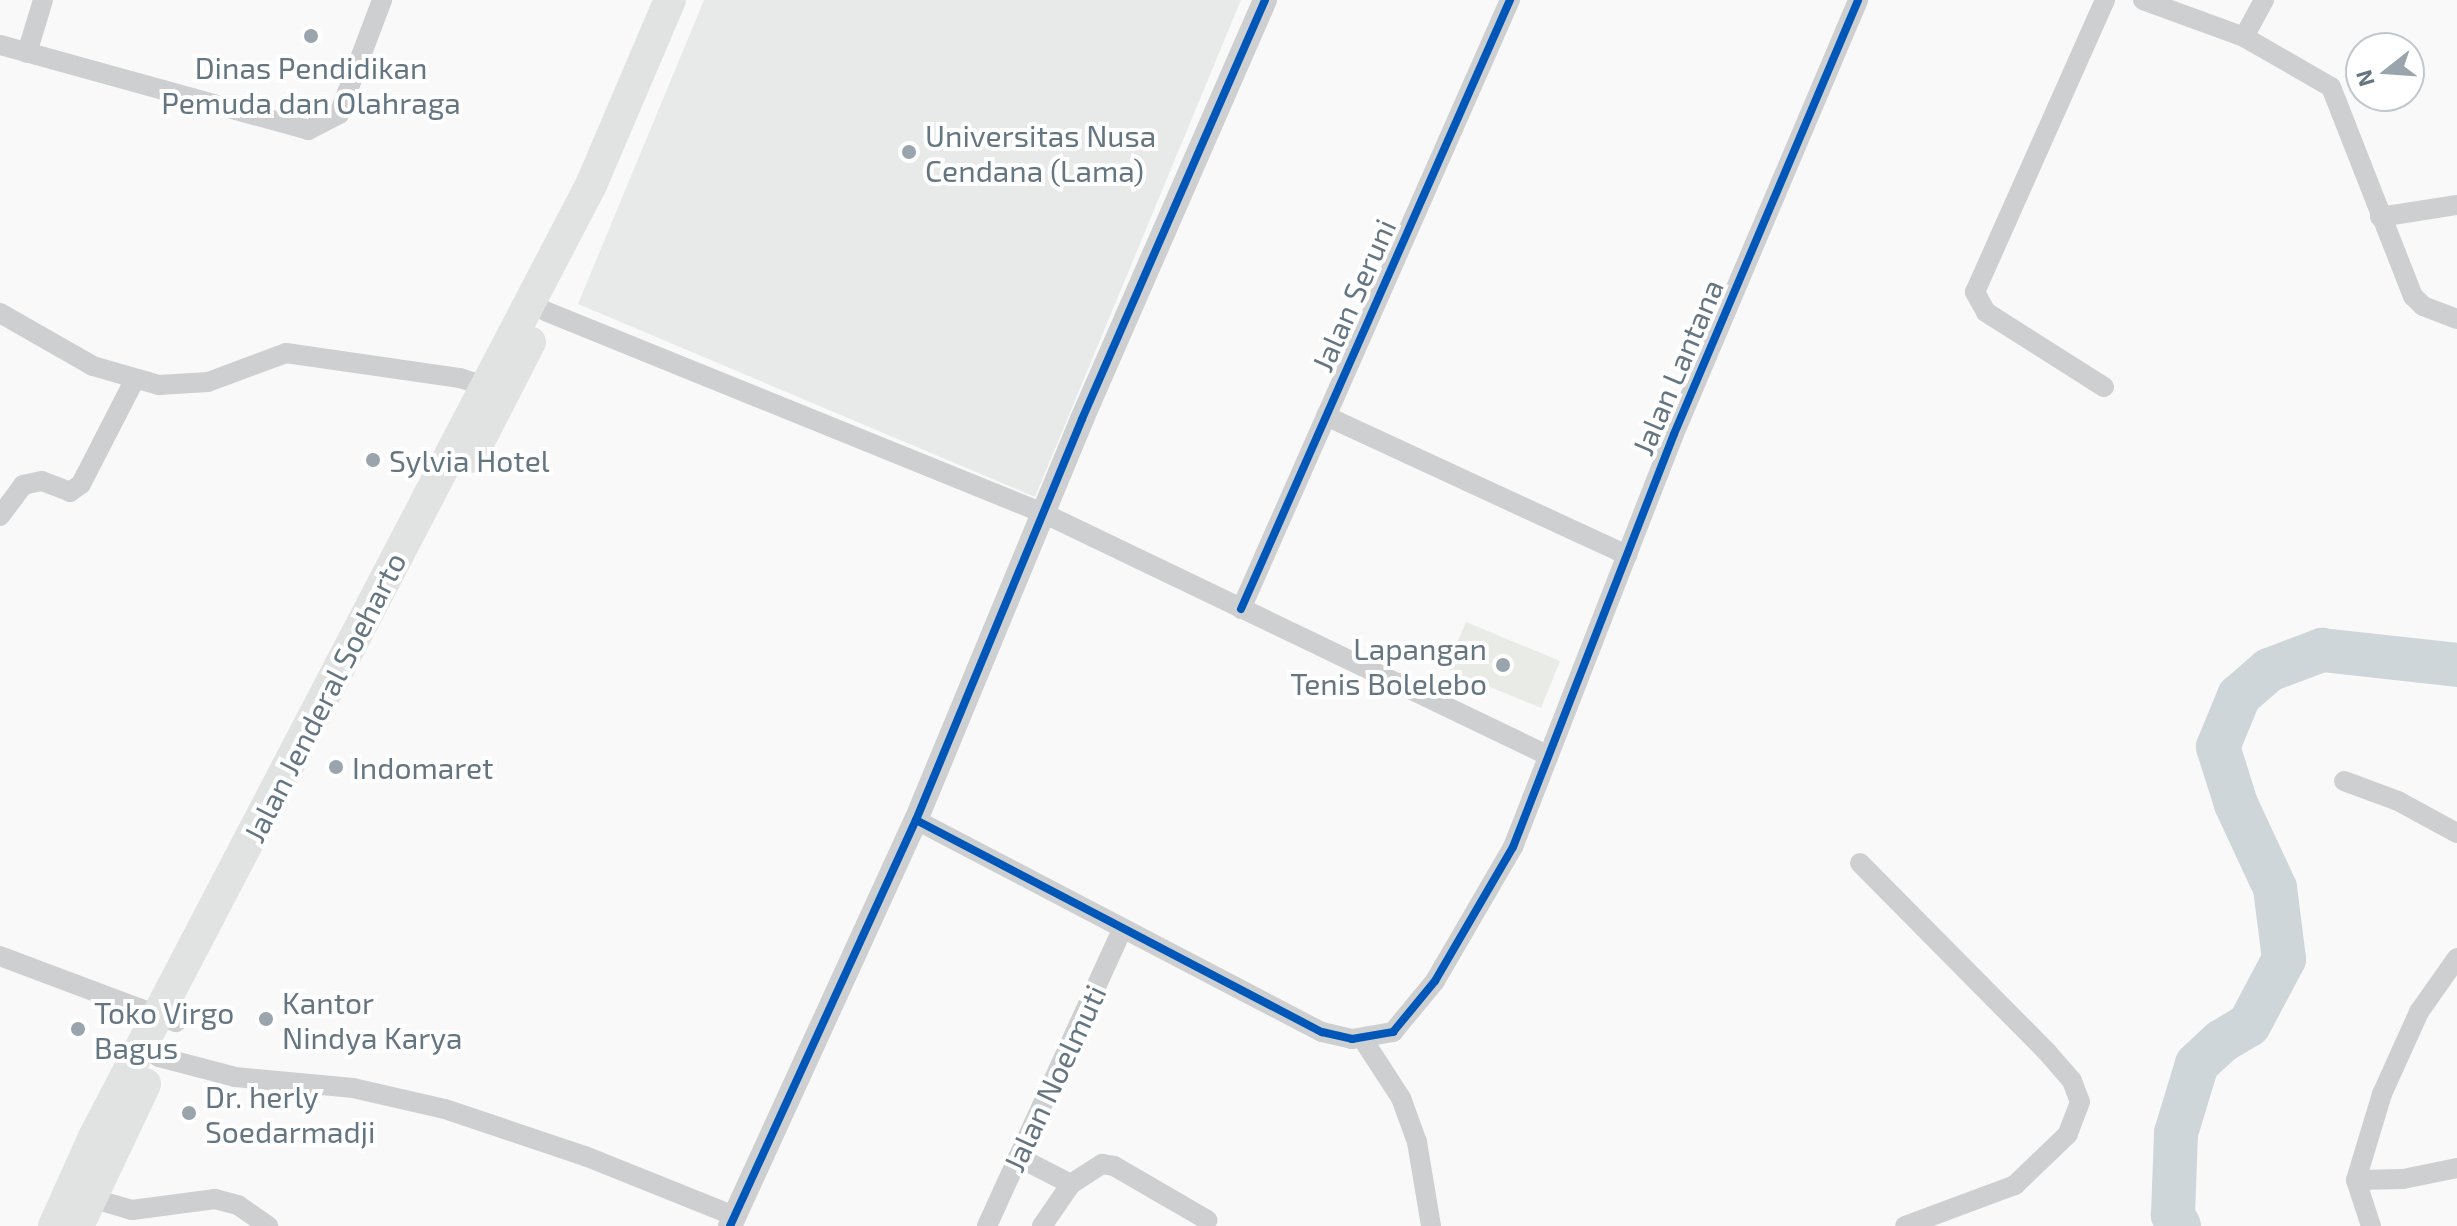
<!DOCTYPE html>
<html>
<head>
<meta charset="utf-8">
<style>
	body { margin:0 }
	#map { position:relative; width:2457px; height:1226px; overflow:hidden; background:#f9f9f9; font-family:"Exo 2",sans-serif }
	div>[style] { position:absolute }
	.built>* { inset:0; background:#e8e9e9 }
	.green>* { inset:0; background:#e8ebe6 }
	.river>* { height:44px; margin:-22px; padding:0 22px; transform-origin:22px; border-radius:22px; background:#ced6d9 }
	.minor>* { height:20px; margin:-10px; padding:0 10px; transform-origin:10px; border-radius:10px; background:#cecfd0 }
	.tertiary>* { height:24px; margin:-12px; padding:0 12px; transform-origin:12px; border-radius:12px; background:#cecfd0 }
	.primary>* { height:32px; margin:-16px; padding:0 16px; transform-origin:16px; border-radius:16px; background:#e1e2e2 }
	.cycleway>* { height:8px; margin:-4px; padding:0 4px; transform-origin:4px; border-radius:4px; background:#0057b8 }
	.dots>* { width:22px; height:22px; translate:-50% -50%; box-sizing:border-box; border:4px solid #fff; border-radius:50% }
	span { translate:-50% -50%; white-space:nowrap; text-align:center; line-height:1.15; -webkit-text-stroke:8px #fff; paint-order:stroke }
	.poi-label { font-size:30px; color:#657683 }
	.left { translate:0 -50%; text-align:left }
	.right { translate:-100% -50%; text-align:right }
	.street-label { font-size:30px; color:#657683 }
	.north { position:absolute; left:2345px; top:32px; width:80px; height:80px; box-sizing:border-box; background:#fff; border:2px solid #c1c8cd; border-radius:50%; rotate:253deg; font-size:22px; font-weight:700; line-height:32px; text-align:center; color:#657683 }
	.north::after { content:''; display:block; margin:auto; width:28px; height:36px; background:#99a4ac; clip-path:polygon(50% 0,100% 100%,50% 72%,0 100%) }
</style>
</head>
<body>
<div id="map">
	<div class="built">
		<div style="clip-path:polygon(704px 0,1241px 0,1035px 497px,578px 304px)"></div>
	</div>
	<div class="green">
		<div style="clip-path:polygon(1466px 622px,1560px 661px,1541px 708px,1446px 669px)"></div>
	</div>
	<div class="river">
		<div style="left:2179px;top:1226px;width:13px;rotate:-119deg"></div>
		<div style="left:2173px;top:1215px;width:82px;rotate:-87.9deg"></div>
		<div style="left:2176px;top:1133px;width:72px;rotate:-73.1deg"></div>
		<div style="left:2197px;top:1064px;width:34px;rotate:-43deg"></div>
		<div style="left:2222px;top:1041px;width:31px;rotate:-31deg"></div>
		<div style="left:2249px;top:1025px;width:75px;rotate:-62.1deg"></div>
		<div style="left:2284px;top:959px;width:72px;rotate:-97.2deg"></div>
		<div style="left:2275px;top:888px;width:93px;rotate:-114.9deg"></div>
		<div style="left:2236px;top:804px;width:60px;rotate:-107.5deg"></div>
		<div style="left:2218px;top:747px;width:55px;rotate:-67.6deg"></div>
		<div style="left:2239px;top:696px;width:40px;rotate:-41deg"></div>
		<div style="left:2269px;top:670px;width:57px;rotate:-20.7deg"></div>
		<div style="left:2322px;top:650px;width:136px;rotate:6.3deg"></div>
	</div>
	<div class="minor">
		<div style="left:2143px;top:0;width:108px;rotate:20.1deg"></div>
		<div style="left:2244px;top:37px;width:100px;rotate:29.9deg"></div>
		<div style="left:2331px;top:87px;width:225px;rotate:68.6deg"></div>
		<div style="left:2413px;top:296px;width:14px;rotate:45deg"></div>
		<div style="left:2423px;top:306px;width:36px;rotate:21deg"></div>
		<div style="left:2244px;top:37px;width:42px;rotate:-61.6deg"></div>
		<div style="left:0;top:45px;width:320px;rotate:15.4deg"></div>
		<div style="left:308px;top:130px;width:35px;rotate:-27deg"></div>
		<div style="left:339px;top:114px;width:122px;rotate:-69.3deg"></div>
		<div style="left:27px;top:53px;width:55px;rotate:-73.2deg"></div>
		<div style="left:2380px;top:217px;width:78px;rotate:-8.9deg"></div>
		<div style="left:545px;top:311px;width:537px;rotate:22.08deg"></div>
		<div style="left:1043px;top:513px;width:561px;rotate:25.65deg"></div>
		<div style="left:0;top:313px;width:107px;rotate:29.7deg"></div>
		<div style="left:93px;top:366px;width:69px;rotate:16.1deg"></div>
		<div style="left:159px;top:385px;width:49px;rotate:-3.5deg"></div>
		<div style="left:208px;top:382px;width:83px;rotate:-20.4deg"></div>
		<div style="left:286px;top:353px;width:176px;rotate:8.2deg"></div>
		<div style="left:460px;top:378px;width:35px;rotate:18deg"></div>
		<div style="left:2104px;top:387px;width:140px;rotate:-147.6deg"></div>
		<div style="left:1986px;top:312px;width:23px;rotate:-119deg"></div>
		<div style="left:1975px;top:292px;width:320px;rotate:-66deg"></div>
		<div style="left:1326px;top:416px;width:332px;rotate:24.8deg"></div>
		<div style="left:0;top:516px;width:39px;rotate:-53deg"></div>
		<div style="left:23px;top:485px;width:19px;rotate:-12deg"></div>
		<div style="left:42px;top:481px;width:30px;rotate:21deg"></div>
		<div style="left:70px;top:492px;width:14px;rotate:-36deg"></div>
		<div style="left:81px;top:484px;width:116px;rotate:-62.8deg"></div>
		<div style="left:1241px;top:609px;width:666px;rotate:-66.17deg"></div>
		<div style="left:2344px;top:781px;width:58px;rotate:20.3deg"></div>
		<div style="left:2398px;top:801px;width:67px;rotate:28.5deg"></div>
		<div style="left:916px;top:820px;width:458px;rotate:27.6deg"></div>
		<div style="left:1322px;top:1032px;width:31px;rotate:13deg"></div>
		<div style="left:1352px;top:1039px;width:42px;rotate:-9.7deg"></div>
		<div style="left:1393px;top:1032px;width:66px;rotate:-50.5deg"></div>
		<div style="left:1435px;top:981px;width:155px;rotate:-59.8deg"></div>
		<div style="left:1513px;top:847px;width:443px;rotate:-68.7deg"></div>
		<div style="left:1674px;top:434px;width:471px;rotate:-67deg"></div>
		<div style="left:1860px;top:863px;width:266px;rotate:45.3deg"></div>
		<div style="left:2047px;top:1052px;width:38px;rotate:49deg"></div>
		<div style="left:2072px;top:1081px;width:22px;rotate:69deg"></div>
		<div style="left:2080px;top:1102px;width:34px;rotate:111deg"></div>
		<div style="left:2068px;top:1134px;width:74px;rotate:136.1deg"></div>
		<div style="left:2015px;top:1185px;width:117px;rotate:159.6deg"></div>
		<div style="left:0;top:956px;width:188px;rotate:20.6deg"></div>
		<div style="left:1362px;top:1038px;width:72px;rotate:57deg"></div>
		<div style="left:1401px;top:1098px;width:47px;rotate:70deg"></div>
		<div style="left:1417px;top:1142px;width:85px;rotate:80.5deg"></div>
		<div style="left:143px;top:1047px;width:19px;rotate:32deg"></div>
		<div style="left:159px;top:1057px;width:79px;rotate:14.7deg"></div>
		<div style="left:235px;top:1077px;width:119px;rotate:5.3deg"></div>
		<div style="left:353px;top:1088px;width:94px;rotate:12.9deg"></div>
		<div style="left:445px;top:1109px;width:148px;rotate:18.6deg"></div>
		<div style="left:585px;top:1156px;width:161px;rotate:21.9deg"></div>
		<div style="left:1018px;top:1157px;width:59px;rotate:27deg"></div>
		<div style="left:2356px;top:1180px;width:47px;rotate:-1.2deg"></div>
		<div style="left:2403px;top:1179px;width:55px;rotate:-11.5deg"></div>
		<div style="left:91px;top:1198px;width:43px;rotate:16.3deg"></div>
		<div style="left:132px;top:1210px;width:84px;rotate:-7.5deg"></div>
		<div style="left:215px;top:1199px;width:24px;rotate:15deg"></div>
		<div style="left:238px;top:1205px;width:37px;rotate:35deg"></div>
		<div style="left:987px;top:1226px;width:325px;rotate:-65.5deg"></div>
		<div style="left:1042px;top:1226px;width:51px;rotate:-55.4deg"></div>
		<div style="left:1071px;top:1184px;width:37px;rotate:-33deg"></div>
		<div style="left:1102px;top:1164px;width:12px;rotate:9deg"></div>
		<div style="left:1114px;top:1166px;width:108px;rotate:30.1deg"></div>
		<div style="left:2371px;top:1226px;width:48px;rotate:-108.1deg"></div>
		<div style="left:2356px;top:1180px;width:90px;rotate:-73.2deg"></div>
		<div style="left:2382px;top:1094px;width:90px;rotate:-65.7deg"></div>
		<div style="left:2419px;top:1012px;width:66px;rotate:-54.9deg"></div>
	</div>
	<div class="tertiary">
		<div style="left:730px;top:1226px;width:447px;rotate:-65.4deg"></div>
		<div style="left:916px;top:820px;width:434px;rotate:-67.5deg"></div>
		<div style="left:1082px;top:419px;width:457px;rotate:-66.4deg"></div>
	</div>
	<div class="primary">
		<div style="left:471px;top:457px;width:129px;rotate:-62.8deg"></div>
		<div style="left:54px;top:1226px;width:98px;rotate:-65.8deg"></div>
		<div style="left:94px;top:1137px;width:1074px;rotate:-62.43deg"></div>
		<div style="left:591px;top:185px;width:201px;rotate:-66.9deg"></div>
		<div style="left:78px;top:1226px;width:157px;rotate:-64.7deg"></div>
	</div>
	<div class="cycleway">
		<div style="left:1241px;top:609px;width:666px;rotate:-66.17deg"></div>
		<div style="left:916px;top:820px;width:458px;rotate:27.6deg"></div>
		<div style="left:1322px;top:1032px;width:31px;rotate:13deg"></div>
		<div style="left:1352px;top:1039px;width:42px;rotate:-9.7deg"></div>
		<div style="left:1393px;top:1032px;width:66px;rotate:-50.5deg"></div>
		<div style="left:1435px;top:981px;width:155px;rotate:-59.8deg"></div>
		<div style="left:1513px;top:847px;width:443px;rotate:-68.7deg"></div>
		<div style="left:1674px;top:434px;width:471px;rotate:-67deg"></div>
		<div style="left:730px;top:1226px;width:447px;rotate:-65.4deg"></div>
		<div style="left:916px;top:820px;width:434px;rotate:-67.5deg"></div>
		<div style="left:1082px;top:419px;width:457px;rotate:-66.4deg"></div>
	</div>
	<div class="dots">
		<div style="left:311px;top:36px;background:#99a4ac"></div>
		<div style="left:909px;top:152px;background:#99a4ac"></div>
		<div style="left:373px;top:460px;background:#99a4ac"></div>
		<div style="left:1503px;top:665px;background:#99a4ac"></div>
		<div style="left:336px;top:767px;background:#99a4ac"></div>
		<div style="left:266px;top:1019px;background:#99a4ac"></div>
		<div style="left:78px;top:1029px;background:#99a4ac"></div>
		<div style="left:189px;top:1113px;background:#99a4ac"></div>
	</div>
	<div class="poi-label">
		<span style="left:311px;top:84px">Dinas Pendidikan<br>Pemuda dan Olahraga</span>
		<span class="left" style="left:925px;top:152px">Universitas Nusa<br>Cendana (Lama)</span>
		<span class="left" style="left:389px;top:460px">Sylvia Hotel</span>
		<span class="right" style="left:1487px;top:665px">Lapangan<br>Tenis Bolelebo</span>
		<span class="left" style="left:352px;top:767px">Indomaret</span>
		<span class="left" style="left:282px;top:1019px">Kantor<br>Nindya Karya</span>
		<span class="left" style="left:94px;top:1029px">Toko Virgo<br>Bagus</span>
		<span class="left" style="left:205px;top:1113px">Dr. herly<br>Soedarmadji</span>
	</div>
	<div class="street-label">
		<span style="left:1353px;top:295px;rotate:-66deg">Jalan Seruni</span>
		<span style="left:1677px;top:367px;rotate:-67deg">Jalan Lantana</span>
		<span style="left:324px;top:697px;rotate:-63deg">Jalan Jenderal Soeharto</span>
		<span style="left:1054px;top:1078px;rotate:-65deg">Jalan Noelmuti</span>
	</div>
	<div class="north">N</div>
</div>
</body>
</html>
